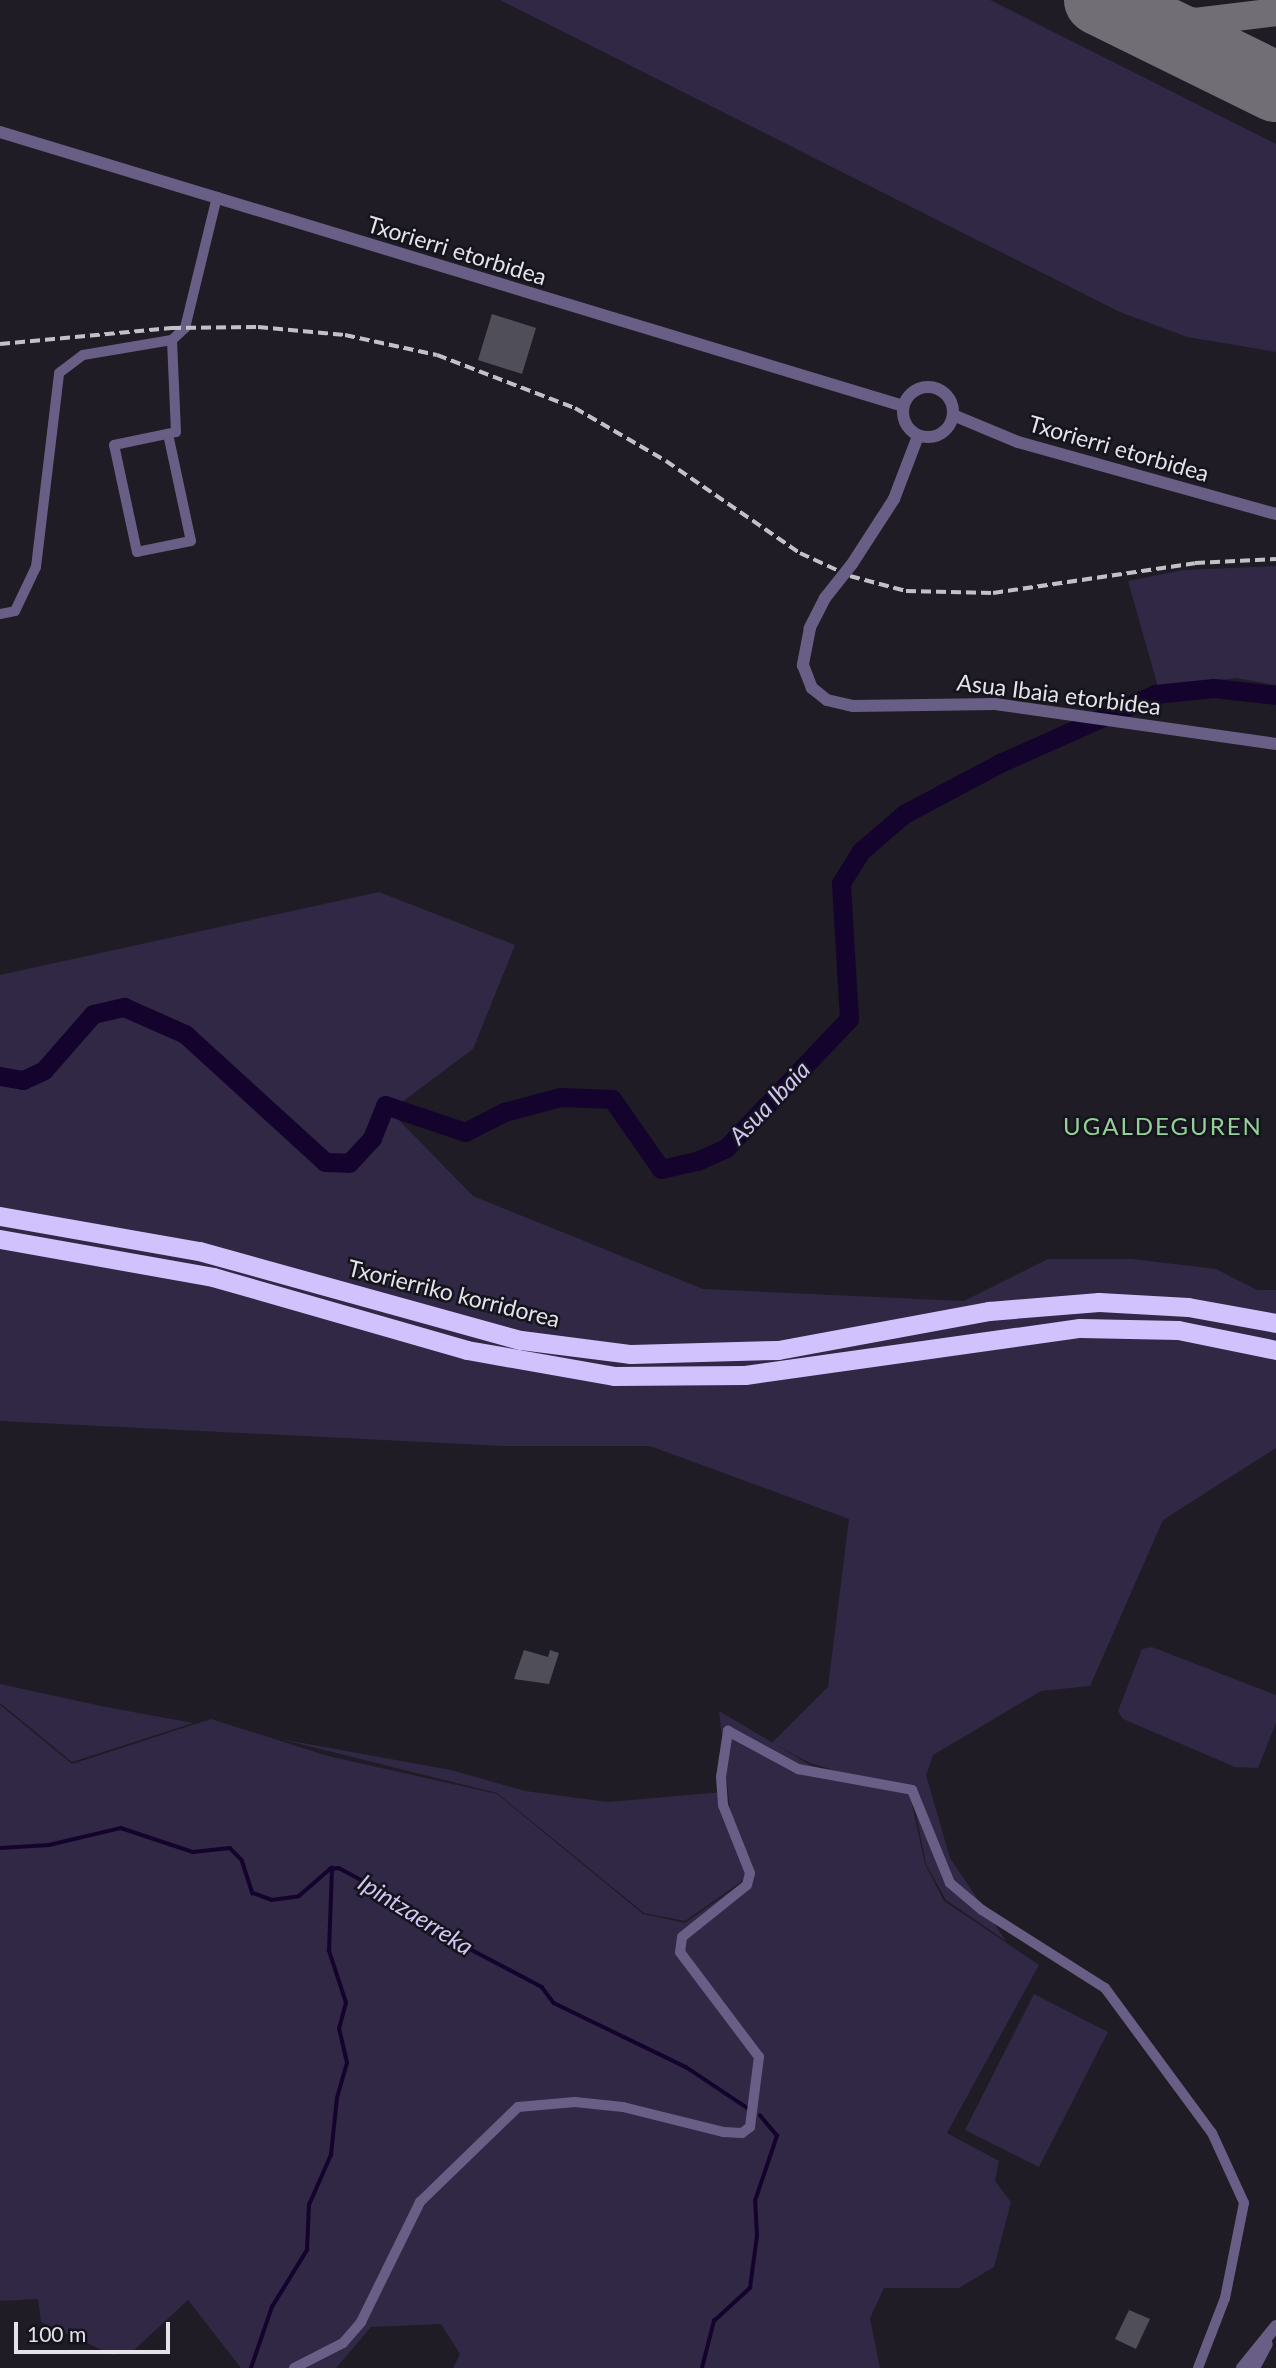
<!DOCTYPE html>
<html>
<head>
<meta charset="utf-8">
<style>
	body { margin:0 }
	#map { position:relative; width:1276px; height:2368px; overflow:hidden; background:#1f1c25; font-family:Lato,sans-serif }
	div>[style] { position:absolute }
	.green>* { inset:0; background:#302845 }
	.stream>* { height:3.5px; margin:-1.75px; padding:0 1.75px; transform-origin:1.75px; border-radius:1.75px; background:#14042d }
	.river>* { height:19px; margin:-9.5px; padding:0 9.5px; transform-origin:9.5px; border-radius:9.5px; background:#14042d }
	.taxiway>* { height:28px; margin:-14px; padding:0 14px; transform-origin:14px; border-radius:14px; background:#716e76 }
	.runway>* { height:70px; margin:-35px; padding:0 35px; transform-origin:35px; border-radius:35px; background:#716e76 }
	.building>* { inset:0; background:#504e58 }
	.minor>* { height:10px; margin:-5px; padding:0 5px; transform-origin:5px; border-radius:5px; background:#695f86 }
	.tertiary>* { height:12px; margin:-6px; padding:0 6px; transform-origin:6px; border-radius:6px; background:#695f86 }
	.tertiary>.ring { margin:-6px; padding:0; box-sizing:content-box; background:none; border:12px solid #695f86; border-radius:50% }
	.motorway>* { height:19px; margin:-9.5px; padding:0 9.5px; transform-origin:9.5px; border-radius:9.5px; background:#d1c2fd }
	.rail>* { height:3.5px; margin-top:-1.75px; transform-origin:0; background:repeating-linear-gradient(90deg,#c3c1c8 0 10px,transparent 0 15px) }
	.tertiary-bridge>* { height:12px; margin:-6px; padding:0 6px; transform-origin:6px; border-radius:6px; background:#695f86 }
	span { translate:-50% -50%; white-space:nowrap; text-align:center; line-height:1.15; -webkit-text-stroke:5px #15131c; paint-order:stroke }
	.street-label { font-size:23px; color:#e4e3e9 }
	.water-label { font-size:24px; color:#d0c5f3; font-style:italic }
	.neighbourhood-label { font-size:24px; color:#93d098; letter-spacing:2px }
	.scale { position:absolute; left:14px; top:2322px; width:156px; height:32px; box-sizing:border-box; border:4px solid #e4e3e9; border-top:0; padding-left:9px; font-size:21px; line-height:24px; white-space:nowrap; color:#e4e3e9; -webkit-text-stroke:5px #15131c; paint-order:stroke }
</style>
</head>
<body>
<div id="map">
	<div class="green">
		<div style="clip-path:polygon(500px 0,990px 0,1276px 144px,1276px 352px,1187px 337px,1120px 312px)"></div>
		<div style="clip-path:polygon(1276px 566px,1276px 685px,1236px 678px,1158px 687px,1128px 581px,1183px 570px)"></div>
		<div style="clip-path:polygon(379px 892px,515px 945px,473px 1049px,390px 1111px,473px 1196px,703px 1289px,964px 1301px,1048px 1259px,1132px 1259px,1216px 1269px,1257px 1290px,1276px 1290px,1276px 1448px,1163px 1520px,1090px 1686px,1041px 1691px,933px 1755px,926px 1775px,950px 1858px,1006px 1941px,946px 1900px,926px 1864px,912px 1794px,810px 1763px,772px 1743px,828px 1687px,849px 1519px,650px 1446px,504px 1446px,0 1421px,0 975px)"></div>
		<div style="clip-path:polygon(1152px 1647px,1276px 1695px,1276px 1723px,1258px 1768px,1235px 1767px,1123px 1719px,1118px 1711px,1142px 1649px)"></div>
		<div style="clip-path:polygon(0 1684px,106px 1707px,193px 1723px,72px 1762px,0 1703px)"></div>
		<div style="clip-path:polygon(0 1705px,72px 1764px,211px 1719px,328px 1756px,497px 1794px,643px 1914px,685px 1923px,749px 1878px,732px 1827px,719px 1711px,810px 1765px,910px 1795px,925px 1864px,944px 1901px,1039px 1965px,947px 2133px,999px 2161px,995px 2181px,1011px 2202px,994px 2267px,959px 2288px,884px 2288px,870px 2318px,880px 2368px,453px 2368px,460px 2354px,441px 2324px,371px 2327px,336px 2368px,241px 2368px,188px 2300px,134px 2350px,113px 2355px,41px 2322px,38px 2299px,0 2301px)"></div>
		<div style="clip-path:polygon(280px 1739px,451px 1770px,525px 1791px,608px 1802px,723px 1792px,748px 1877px,685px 1921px,644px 1913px,497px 1793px)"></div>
		<div style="clip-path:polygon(1034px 1994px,1108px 2032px,1039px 2167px,965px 2130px)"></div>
	</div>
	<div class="stream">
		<div style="left:0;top:1848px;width:49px;rotate:-3.5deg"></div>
		<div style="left:49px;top:1845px;width:74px;rotate:-13.3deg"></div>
		<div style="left:121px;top:1828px;width:76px;rotate:18.4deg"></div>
		<div style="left:193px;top:1852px;width:37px;rotate:-6deg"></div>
		<div style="left:230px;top:1848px;width:17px;rotate:45deg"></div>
		<div style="left:242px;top:1860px;width:35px;rotate:72deg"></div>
		<div style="left:253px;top:1893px;width:20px;rotate:20deg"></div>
		<div style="left:272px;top:1900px;width:27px;rotate:-8deg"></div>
		<div style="left:299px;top:1896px;width:41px;rotate:-41.1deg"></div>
		<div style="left:330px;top:1869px;width:9px;rotate:-6deg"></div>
		<div style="left:339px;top:1868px;width:81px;rotate:28.2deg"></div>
		<div style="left:410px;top:1906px;width:36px;rotate:44deg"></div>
		<div style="left:436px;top:1931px;width:120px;rotate:27.8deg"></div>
		<div style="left:542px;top:1987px;width:20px;rotate:53deg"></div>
		<div style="left:554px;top:2003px;width:147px;rotate:25.9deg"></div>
		<div style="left:686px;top:2067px;width:76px;rotate:33.7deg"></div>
		<div style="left:251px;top:2368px;width:65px;rotate:-71deg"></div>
		<div style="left:272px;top:2307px;width:67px;rotate:-58.4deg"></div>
		<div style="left:307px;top:2250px;width:45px;rotate:-87.5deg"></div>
		<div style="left:309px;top:2205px;width:55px;rotate:-66.3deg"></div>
		<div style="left:331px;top:2155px;width:57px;rotate:-84deg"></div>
		<div style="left:337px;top:2098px;width:36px;rotate:-74deg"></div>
		<div style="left:347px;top:2063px;width:35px;rotate:-103deg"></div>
		<div style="left:339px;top:2029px;width:27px;rotate:-75deg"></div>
		<div style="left:346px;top:2003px;width:55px;rotate:-108.1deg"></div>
		<div style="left:329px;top:1951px;width:83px;rotate:-87.9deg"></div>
		<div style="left:702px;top:2368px;width:49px;rotate:-75.7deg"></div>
		<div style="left:714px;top:2321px;width:49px;rotate:-42.5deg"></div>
		<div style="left:750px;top:2288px;width:52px;rotate:-82.3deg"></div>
		<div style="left:757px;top:2236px;width:35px;rotate:-93deg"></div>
		<div style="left:755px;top:2201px;width:69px;rotate:-71.3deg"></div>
		<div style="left:777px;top:2136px;width:26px;rotate:-130deg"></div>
	</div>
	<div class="river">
		<div style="left:0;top:1076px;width:23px;rotate:10deg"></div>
		<div style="left:23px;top:1080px;width:23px;rotate:-25deg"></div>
		<div style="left:44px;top:1070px;width:74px;rotate:-48.8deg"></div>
		<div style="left:93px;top:1014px;width:32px;rotate:-13deg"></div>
		<div style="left:124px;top:1007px;width:67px;rotate:23.9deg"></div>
		<div style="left:185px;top:1034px;width:190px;rotate:42.4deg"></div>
		<div style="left:325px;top:1162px;width:24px;rotate:2deg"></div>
		<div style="left:349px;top:1163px;width:34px;rotate:-47deg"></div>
		<div style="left:372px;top:1138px;width:35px;rotate:-68deg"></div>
		<div style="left:385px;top:1105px;width:84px;rotate:18.6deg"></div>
		<div style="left:465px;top:1132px;width:44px;rotate:-27.1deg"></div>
		<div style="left:504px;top:1112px;width:58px;rotate:-15deg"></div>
		<div style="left:560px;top:1097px;width:52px;rotate:2.2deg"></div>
		<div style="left:612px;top:1099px;width:85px;rotate:55deg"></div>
		<div style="left:661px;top:1169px;width:37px;rotate:-13deg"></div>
		<div style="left:697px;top:1161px;width:32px;rotate:-24deg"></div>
		<div style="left:726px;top:1148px;width:178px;rotate:-46.4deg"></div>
		<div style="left:849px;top:1019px;width:136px;rotate:-93.4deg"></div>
		<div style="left:841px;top:883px;width:38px;rotate:-58deg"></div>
		<div style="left:861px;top:851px;width:57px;rotate:-40.7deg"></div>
		<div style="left:904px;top:814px;width:109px;rotate:-28deg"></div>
		<div style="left:1000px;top:763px;width:170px;rotate:-24deg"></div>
		<div style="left:1155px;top:694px;width:59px;rotate:-5.8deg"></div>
		<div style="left:1214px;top:688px;width:62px;rotate:6.4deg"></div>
	</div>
	<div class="taxiway">
		<div style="left:1104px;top:0;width:94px;rotate:13.6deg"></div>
		<div style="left:1195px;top:22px;width:82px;rotate:-7deg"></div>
	</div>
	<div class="runway">
		<div style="left:1099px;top:0;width:197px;rotate:26.2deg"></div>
	</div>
	<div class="building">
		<div style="clip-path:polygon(492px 314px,536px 328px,522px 374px,478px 360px)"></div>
		<div style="clip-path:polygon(524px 1650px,548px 1657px,550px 1650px,559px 1653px,549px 1684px,514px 1679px)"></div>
		<div style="clip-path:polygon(1129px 2310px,1150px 2319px,1136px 2349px,1115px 2339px)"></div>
	</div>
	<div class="minor">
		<div style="left:168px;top:434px;width:109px;rotate:77.9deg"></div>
		<div style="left:191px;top:541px;width:55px;rotate:168.5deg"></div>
		<div style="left:137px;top:552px;width:109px;rotate:-102.1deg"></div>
		<div style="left:114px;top:445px;width:63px;rotate:-11.8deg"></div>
		<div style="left:176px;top:432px;width:92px;rotate:-92.5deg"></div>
		<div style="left:0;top:614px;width:15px;rotate:-11deg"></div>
		<div style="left:15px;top:611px;width:49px;rotate:-64.5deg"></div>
		<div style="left:36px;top:567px;width:195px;rotate:-83.2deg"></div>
		<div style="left:59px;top:373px;width:30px;rotate:-37deg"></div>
		<div style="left:83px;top:355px;width:90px;rotate:-9.6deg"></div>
		<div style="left:172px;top:340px;width:18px;rotate:-43deg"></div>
		<div style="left:185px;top:328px;width:135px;rotate:-76.3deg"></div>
		<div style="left:294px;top:2368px;width:55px;rotate:-27deg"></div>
		<div style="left:343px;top:2343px;width:28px;rotate:-49deg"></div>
		<div style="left:361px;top:2322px;width:134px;rotate:-63.8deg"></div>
		<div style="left:420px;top:2202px;width:136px;rotate:-44.1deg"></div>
		<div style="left:518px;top:2107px;width:57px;rotate:-5deg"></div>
		<div style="left:575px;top:2102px;width:48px;rotate:5.9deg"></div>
		<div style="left:623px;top:2107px;width:103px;rotate:14deg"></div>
		<div style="left:723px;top:2132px;width:19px;rotate:3deg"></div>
		<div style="left:742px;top:2133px;width:10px;rotate:-37deg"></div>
		<div style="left:750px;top:2127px;width:71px;rotate:-82.7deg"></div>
		<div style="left:759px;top:2057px;width:131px;rotate:-127deg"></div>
		<div style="left:680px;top:1952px;width:15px;rotate:-82deg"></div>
		<div style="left:682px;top:1937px;width:83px;rotate:-38.7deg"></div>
		<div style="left:747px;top:1885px;width:12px;rotate:-76deg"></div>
		<div style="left:750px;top:1873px;width:73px;rotate:-111.7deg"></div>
		<div style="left:723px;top:1805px;width:28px;rotate:-94deg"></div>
		<div style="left:721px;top:1777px;width:47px;rotate:-81.3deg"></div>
		<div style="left:728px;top:1731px;width:80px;rotate:28.5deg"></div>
		<div style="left:798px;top:1769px;width:116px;rotate:10.4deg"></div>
		<div style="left:912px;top:1790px;width:100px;rotate:67.8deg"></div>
		<div style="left:950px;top:1883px;width:42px;rotate:40.2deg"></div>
		<div style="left:982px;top:1910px;width:146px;rotate:32.4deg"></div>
		<div style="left:1105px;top:1988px;width:180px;rotate:53.6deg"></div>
		<div style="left:1212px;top:2133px;width:77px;rotate:65.4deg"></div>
		<div style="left:1244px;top:2203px;width:97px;rotate:101.3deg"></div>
		<div style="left:1225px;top:2298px;width:75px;rotate:111.1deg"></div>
	</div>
	<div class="tertiary">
		<div style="left:0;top:132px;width:944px;rotate:16.88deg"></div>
		<div class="ring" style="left:903px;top:387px;width:38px;height:38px"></div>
		<div style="left:953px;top:415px;width:70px;rotate:22.6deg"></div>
		<div style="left:1018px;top:442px;width:268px;rotate:15.6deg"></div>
		<div style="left:852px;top:564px;width:77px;rotate:-57.1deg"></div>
		<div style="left:894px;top:499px;width:67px;rotate:-69.1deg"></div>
		<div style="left:825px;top:598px;width:34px;rotate:117deg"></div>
		<div style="left:810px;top:628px;width:38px;rotate:101deg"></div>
		<div style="left:803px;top:665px;width:25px;rotate:69deg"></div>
		<div style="left:812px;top:688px;width:19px;rotate:39deg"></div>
		<div style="left:827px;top:700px;width:27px;rotate:13deg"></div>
		<div style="left:853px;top:706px;width:142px;rotate:-0.8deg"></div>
		<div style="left:995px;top:704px;width:284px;rotate:8.1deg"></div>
		<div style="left:1242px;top:2368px;width:54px;rotate:-51deg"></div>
		<div style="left:1254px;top:2368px;width:27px;rotate:-62deg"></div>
	</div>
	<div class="motorway">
		<div style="left:0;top:1216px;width:202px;rotate:10deg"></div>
		<div style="left:199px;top:1251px;width:334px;rotate:15.5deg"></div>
		<div style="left:521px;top:1340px;width:111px;rotate:7.3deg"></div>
		<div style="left:631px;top:1354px;width:147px;rotate:-1.6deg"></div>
		<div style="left:778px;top:1350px;width:215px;rotate:-10.5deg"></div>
		<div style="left:989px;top:1311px;width:110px;rotate:-4.7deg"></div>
		<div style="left:1099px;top:1302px;width:89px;rotate:3.2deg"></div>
		<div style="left:1188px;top:1307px;width:89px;rotate:10.3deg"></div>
		<div style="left:0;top:1239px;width:216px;rotate:10.1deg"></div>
		<div style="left:213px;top:1277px;width:264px;rotate:16deg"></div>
		<div style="left:467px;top:1350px;width:149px;rotate:10deg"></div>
		<div style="left:614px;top:1376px;width:131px;rotate:-0.4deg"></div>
		<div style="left:745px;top:1375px;width:338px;rotate:-8deg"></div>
		<div style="left:1080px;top:1328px;width:98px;rotate:1.2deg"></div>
		<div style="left:1178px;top:1330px;width:100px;rotate:11.5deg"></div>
	</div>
	<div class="rail">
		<div style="left:0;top:344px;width:172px;rotate:-5.3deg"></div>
		<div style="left:171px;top:328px;width:87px;rotate:-0.7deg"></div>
		<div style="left:258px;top:327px;width:87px;rotate:5.3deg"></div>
		<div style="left:345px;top:335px;width:94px;rotate:12.3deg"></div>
		<div style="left:437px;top:355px;width:148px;rotate:21deg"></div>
		<div style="left:575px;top:408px;width:105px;rotate:30.2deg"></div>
		<div style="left:666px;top:461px;width:163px;rotate:34.5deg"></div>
		<div style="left:800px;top:553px;width:55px;rotate:24.7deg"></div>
		<div style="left:850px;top:576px;width:58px;rotate:15deg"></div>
		<div style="left:906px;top:591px;width:87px;rotate:1.3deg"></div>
		<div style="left:993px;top:593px;width:204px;rotate:-8.4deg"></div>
		<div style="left:1195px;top:563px;width:81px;rotate:-2.8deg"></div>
	</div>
	<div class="tertiary-bridge">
		<div style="left:825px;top:598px;width:43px;rotate:-51.5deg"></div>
	</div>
	<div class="street-label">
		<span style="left:457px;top:250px;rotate:17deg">Txorierri etorbidea</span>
		<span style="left:1119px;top:448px;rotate:16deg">Txorierri etorbidea</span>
		<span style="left:1059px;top:694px;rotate:7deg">Asua Ibaia etorbidea</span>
		<span style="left:454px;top:1293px;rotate:14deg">Txorierriko korridorea</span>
	</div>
	<div class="water-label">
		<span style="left:769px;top:1102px;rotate:-46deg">Asua Ibaia</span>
		<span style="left:416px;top:1914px;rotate:32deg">Ipintzaerreka</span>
	</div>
	<div class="neighbourhood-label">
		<span style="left:1163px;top:1126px">UGALDEGUREN</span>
	</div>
	<div class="scale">100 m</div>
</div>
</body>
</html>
